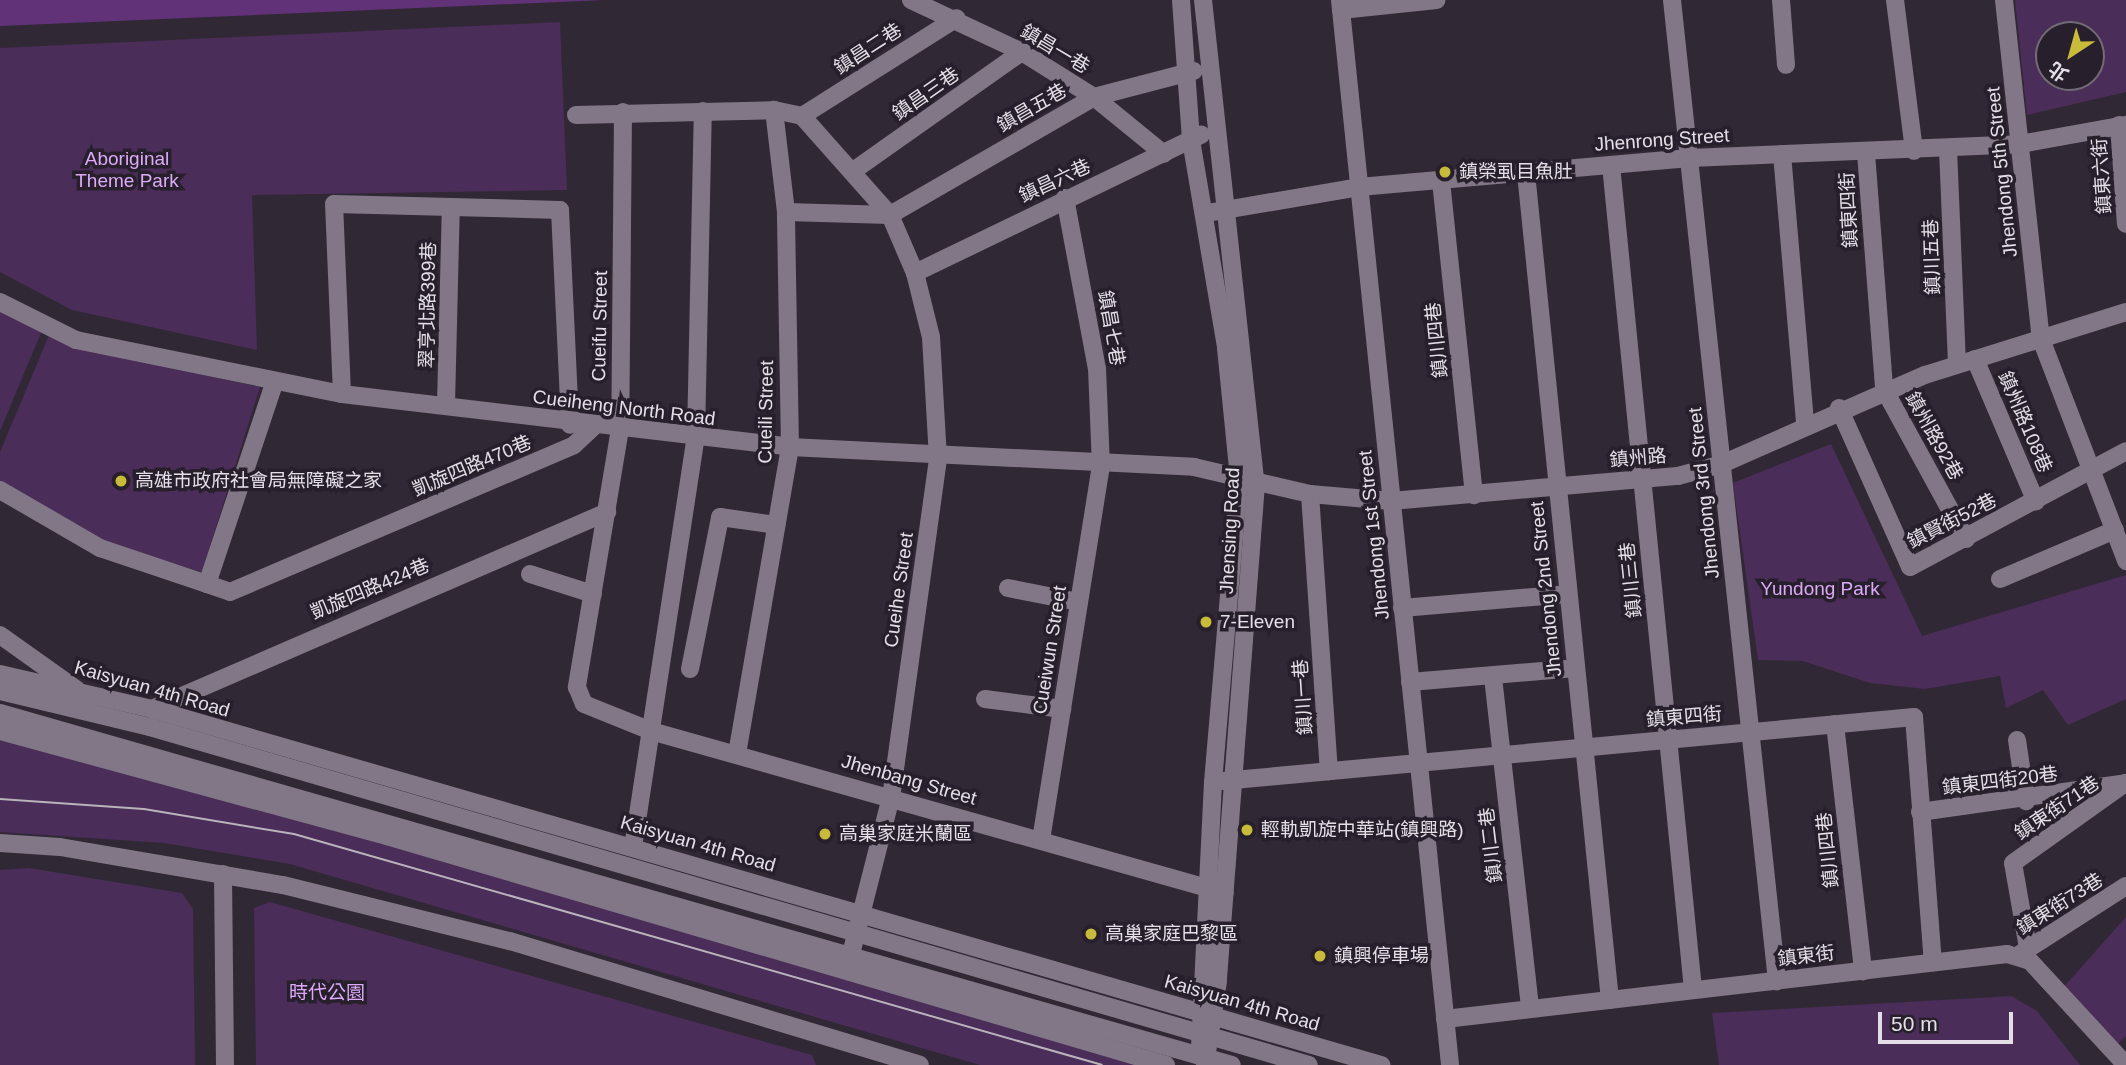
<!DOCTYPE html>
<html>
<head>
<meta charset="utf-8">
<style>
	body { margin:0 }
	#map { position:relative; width:2126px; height:1065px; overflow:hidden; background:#312835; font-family:Arial,"Noto Sans TC",sans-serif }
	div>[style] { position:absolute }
	.green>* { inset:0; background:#4a2d58 }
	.water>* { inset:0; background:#623279 }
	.minor>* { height:18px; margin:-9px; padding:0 9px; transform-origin:9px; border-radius:9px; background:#817786 }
	.tertiary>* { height:18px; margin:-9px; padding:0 9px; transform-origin:9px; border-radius:9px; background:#817786 }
	.tram>* { height:2px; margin:-1px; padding:0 1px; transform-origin:1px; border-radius:1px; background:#b9b3bc }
	.dots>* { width:19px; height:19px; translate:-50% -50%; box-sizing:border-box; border:4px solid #271f2b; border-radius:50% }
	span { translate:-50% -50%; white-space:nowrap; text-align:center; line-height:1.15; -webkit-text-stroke:7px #271f2b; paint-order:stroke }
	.street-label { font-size:19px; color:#e4dfe7 }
	.park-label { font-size:19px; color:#dda9f9 }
	.poi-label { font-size:19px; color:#e4dfe7 }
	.left { translate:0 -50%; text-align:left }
	.north { position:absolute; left:2035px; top:21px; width:70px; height:70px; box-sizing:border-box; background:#271f2b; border:2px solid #736c76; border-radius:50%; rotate:216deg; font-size:19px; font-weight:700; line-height:28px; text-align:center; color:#e4dfe7 }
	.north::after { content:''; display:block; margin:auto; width:24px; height:32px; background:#c8bb3b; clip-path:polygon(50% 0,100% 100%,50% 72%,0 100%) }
	.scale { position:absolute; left:1878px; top:1012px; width:135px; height:32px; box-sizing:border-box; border:4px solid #e4dfe7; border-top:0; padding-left:9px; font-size:21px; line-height:24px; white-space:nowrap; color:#e4dfe7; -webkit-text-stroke:5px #271f2b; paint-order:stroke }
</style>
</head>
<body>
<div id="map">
	<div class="green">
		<div style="clip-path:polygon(evenodd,2015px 0,2126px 0,2126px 92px,2027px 115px,2015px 0,2049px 35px,2091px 35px,2091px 77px,2049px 77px,2049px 35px)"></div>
		<div style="clip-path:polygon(560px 22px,567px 190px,252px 195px,257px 350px,72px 310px,0 272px,0 48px)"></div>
		<div style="clip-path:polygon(0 309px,43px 328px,0 431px)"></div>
		<div style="clip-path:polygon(50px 333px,76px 347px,260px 387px,202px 572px,102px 543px,0 486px,0 452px)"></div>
		<div style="clip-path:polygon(1831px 444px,1922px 636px,2126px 575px,2126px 699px,2068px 725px,2043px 690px,2006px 708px,2000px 676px,1925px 689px,1870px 683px,1803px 661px,1758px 660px,1733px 483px)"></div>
		<div style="clip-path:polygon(0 739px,297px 817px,1153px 1065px,980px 1065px,290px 864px,164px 843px,0 832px)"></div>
		<div style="clip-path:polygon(29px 868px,182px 893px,193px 909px,195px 1065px,0 1065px,0 870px)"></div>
		<div style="clip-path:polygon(270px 902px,812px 1055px,816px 1065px,256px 1065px,254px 908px)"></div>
		<div style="clip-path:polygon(2126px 917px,2126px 1036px,2108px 1053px,2061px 990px)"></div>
		<div style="clip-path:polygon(2011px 996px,2037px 1011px,2080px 1065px,1719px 1065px,1712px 1013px)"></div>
	</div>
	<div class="water">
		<div style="clip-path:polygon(0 0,604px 0,0 26px)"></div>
	</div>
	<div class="minor">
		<div style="left:911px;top:0;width:123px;rotate:25.1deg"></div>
		<div style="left:1022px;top:52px;width:85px;rotate:32deg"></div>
		<div style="left:1094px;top:97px;width:90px;rotate:39.2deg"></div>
		<div style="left:1181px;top:0;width:140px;rotate:85.9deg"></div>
		<div style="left:1191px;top:140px;width:211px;rotate:80.4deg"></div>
		<div style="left:1226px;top:348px;width:132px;rotate:84.3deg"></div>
		<div style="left:1239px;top:479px;width:304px;rotate:94.9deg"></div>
		<div style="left:1213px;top:782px;width:266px;rotate:92.8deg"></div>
		<div style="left:1203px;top:0;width:487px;rotate:83.8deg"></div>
		<div style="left:1256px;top:484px;width:498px;rotate:94.4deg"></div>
		<div style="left:1218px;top:981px;width:85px;rotate:98.8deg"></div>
		<div style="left:1340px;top:0;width:1071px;rotate:84.1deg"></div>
		<div style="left:1672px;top:0;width:987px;rotate:83.89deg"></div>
		<div style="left:1781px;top:0;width:65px;rotate:85.6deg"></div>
		<div style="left:1895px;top:0;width:152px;rotate:82.8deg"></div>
		<div style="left:2004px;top:0;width:341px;rotate:83.8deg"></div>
		<div style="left:2041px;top:339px;width:238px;rotate:69deg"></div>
		<div style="left:1341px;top:10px;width:96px;rotate:-6deg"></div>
		<div style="left:623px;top:112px;width:317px;rotate:90.5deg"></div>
		<div style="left:620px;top:429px;width:262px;rotate:99.5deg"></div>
		<div style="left:577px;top:687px;width:18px;rotate:68deg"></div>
		<div style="left:584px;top:704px;width:72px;rotate:21.9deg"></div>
		<div style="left:651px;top:731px;width:596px;rotate:15.76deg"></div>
		<div style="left:576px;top:115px;width:198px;rotate:-1.4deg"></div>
		<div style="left:774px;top:110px;width:29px;rotate:12deg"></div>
		<div style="left:802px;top:116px;width:132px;rotate:48.4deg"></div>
		<div style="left:890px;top:215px;width:63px;rotate:66.7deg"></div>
		<div style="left:915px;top:273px;width:66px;rotate:76deg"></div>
		<div style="left:931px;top:337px;width:122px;rotate:86.7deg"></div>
		<div style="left:938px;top:459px;width:341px;rotate:97.9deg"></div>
		<div style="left:891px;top:797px;width:179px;rotate:104.3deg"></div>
		<div style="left:802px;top:116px;width:183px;rotate:-32.3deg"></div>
		<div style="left:2119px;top:125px;width:99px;rotate:86deg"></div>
		<div style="left:1948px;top:149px;width:215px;rotate:87.6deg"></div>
		<div style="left:1866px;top:153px;width:237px;rotate:85.6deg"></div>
		<div style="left:1884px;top:389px;width:171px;rotate:61.3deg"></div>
		<div style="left:1782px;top:154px;width:271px;rotate:85.1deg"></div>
		<div style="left:1611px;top:165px;width:829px;rotate:84.32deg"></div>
		<div style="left:853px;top:171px;width:207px;rotate:-35.2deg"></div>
		<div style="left:1526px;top:173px;width:831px;rotate:84.2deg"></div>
		<div style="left:1441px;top:181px;width:316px;rotate:84deg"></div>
		<div style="left:786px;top:212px;width:104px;rotate:1.7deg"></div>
		<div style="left:1213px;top:212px;width:148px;rotate:-9.7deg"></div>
		<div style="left:1359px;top:187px;width:332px;rotate:-5deg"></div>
		<div style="left:1690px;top:158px;width:330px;rotate:-2.4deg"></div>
		<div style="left:2020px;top:144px;width:108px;rotate:-10.2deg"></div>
		<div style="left:890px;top:215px;width:236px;rotate:-30deg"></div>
		<div style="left:1094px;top:97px;width:103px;rotate:-14.6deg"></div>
		<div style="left:915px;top:273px;width:318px;rotate:-25.8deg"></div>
		<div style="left:0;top:302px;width:85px;rotate:26.6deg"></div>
		<div style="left:76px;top:340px;width:271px;rotate:11.5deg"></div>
		<div style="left:342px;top:394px;width:451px;rotate:6.7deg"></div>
		<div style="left:790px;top:447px;width:404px;rotate:2.8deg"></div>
		<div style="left:1194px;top:467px;width:119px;rotate:13.1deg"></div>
		<div style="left:1310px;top:494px;width:81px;rotate:4.9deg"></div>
		<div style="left:1391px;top:501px;width:288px;rotate:-5deg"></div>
		<div style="left:1678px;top:476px;width:46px;rotate:-15.3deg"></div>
		<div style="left:1722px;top:464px;width:222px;rotate:-23.7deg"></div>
		<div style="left:1925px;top:375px;width:211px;rotate:-17.4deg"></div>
		<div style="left:1975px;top:359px;width:155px;rotate:66.9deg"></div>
		<div style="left:342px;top:394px;width:190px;rotate:-92.4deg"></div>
		<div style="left:334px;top:204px;width:226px;rotate:1.5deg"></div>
		<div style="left:560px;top:210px;width:215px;rotate:87.3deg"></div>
		<div style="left:446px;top:405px;width:198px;rotate:-88.6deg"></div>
		<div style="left:1839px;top:408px;width:174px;rotate:65.9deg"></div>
		<div style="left:1910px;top:567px;width:245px;rotate:-28.2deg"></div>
		<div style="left:0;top:490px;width:116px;rotate:30.1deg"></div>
		<div style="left:100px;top:548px;width:113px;rotate:18.6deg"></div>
		<div style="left:207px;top:584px;width:211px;rotate:-71.5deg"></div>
		<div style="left:1310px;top:494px;width:278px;rotate:86.1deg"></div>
		<div style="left:530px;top:574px;width:66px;rotate:17.6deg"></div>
		<div style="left:2000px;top:579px;width:125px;rotate:-23.1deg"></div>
		<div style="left:207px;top:584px;width:24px;rotate:19deg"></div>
		<div style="left:230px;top:592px;width:374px;rotate:-23.1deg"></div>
		<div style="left:574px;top:445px;width:26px;rotate:-43deg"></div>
		<div style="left:1008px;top:588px;width:72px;rotate:11.2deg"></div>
		<div style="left:1402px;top:608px;width:166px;rotate:-4.8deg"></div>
		<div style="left:0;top:635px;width:95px;rotate:35.5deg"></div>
		<div style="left:690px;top:669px;width:155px;rotate:-78.8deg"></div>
		<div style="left:720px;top:517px;width:57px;rotate:8.1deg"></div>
		<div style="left:1493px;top:677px;width:333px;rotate:83.6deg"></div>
		<div style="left:1410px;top:682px;width:166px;rotate:-4.8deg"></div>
		<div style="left:985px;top:699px;width:78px;rotate:7.4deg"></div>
		<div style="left:152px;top:709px;width:496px;rotate:-23.4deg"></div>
		<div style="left:1835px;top:724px;width:249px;rotate:83.5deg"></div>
		<div style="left:2017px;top:740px;width:62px;rotate:81.6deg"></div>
		<div style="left:737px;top:754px;width:312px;rotate:-80.2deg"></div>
		<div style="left:790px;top:447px;width:235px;rotate:-91deg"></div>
		<div style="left:786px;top:212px;width:103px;rotate:-96.7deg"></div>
		<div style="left:1223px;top:781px;width:694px;rotate:-5.29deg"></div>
		<div style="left:1914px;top:717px;width:246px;rotate:85.6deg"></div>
		<div style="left:1920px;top:812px;width:208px;rotate:-8deg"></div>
		<div style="left:1041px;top:840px;width:378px;rotate:-80.9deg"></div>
		<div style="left:1101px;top:467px;width:98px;rotate:-92.3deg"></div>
		<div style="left:1097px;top:369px;width:174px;rotate:-100.6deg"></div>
		<div style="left:0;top:843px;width:60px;rotate:3.8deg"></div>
		<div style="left:60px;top:847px;width:226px;rotate:9.7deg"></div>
		<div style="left:283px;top:885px;width:234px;rotate:13.9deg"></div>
		<div style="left:510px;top:941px;width:428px;rotate:16.8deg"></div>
		<div style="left:633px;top:847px;width:415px;rotate:-81.3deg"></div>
		<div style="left:696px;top:437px;width:326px;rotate:-88.8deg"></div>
		<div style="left:223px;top:874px;width:191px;rotate:89.4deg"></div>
		<div style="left:2028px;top:948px;width:86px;rotate:-100deg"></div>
		<div style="left:2013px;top:863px;width:138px;rotate:-35.5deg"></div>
		<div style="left:2020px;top:954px;width:126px;rotate:-32.7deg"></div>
		<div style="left:1445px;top:1019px;width:566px;rotate:-6.6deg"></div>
		<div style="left:2007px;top:954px;width:24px;rotate:17deg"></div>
		<div style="left:2030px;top:961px;width:142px;rotate:47.3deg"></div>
	</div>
	<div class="tertiary">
		<div style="left:0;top:674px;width:156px;rotate:13deg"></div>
		<div style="left:152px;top:709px;width:1280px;rotate:16.15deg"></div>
		<div style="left:0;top:691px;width:154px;rotate:13.5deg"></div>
		<div style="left:150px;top:727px;width:1207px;rotate:16.26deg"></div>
		<div style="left:0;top:713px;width:1281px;rotate:15.95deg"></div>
		<div style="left:0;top:731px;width:401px;rotate:15.2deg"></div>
		<div style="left:387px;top:836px;width:812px;rotate:16.38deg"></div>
	</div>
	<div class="tram">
		<div style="left:0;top:799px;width:144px;rotate:4deg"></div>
		<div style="left:144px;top:809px;width:152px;rotate:9.5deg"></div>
		<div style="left:294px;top:834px;width:840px;rotate:15.95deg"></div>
	</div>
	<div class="dots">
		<div style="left:1445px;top:172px;background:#c8bb3b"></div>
		<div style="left:121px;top:481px;background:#c8bb3b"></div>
		<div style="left:1206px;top:622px;background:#c8bb3b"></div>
		<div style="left:1247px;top:830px;background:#c8bb3b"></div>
		<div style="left:825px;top:834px;background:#c8bb3b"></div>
		<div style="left:1091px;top:934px;background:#c8bb3b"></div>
		<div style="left:1320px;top:956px;background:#c8bb3b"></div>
	</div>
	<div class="street-label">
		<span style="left:868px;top:49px;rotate:-33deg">鎮昌二巷</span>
		<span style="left:1055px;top:49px;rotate:31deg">鎮昌一巷</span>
		<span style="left:926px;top:94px;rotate:-35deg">鎮昌三巷</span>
		<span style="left:1032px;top:108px;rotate:-30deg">鎮昌五巷</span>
		<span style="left:1662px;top:140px;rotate:-4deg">Jhenrong Street</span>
		<span style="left:2002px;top:172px;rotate:-96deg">Jhendong 5th Street</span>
		<span style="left:2102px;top:176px;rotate:-94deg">鎮東六街</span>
		<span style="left:1055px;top:181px;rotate:-25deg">鎮昌六巷</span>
		<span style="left:1849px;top:210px;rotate:-93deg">鎮東四街</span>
		<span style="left:1932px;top:257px;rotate:-92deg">鎮川五巷</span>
		<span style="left:428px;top:305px;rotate:-89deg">翠亨北路399巷</span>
		<span style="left:600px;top:326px;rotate:-89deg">Cueifu Street</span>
		<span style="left:1111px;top:328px;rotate:80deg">鎮昌七巷</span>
		<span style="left:1437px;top:340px;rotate:-96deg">鎮川四巷</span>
		<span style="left:624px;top:408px;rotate:7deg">Cueiheng North Road</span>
		<span style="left:766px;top:412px;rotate:-89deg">Cueili Street</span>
		<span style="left:2025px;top:422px;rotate:67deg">鎮州路108巷</span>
		<span style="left:1934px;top:436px;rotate:61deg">鎮州路92巷</span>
		<span style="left:1638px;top:458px;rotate:-5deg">鎮州路</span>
		<span style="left:472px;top:466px;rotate:-23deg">凱旋四路470巷</span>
		<span style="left:1704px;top:493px;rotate:-96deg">Jhendong 3rd Street</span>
		<span style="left:1952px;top:521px;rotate:-27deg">鎮賢街52巷</span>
		<span style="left:1230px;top:531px;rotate:-87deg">Jhensing Road</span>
		<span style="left:1374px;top:535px;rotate:-96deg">Jhendong 1st Street</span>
		<span style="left:1631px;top:580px;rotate:-96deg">鎮川三巷</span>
		<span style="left:370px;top:589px;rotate:-23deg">凱旋四路424巷</span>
		<span style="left:1546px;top:589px;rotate:-96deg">Jhendong 2nd Street</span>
		<span style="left:899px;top:590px;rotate:-82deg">Cueihe Street</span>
		<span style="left:1050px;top:650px;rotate:-81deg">Cueiwun Street</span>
		<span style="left:152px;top:689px;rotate:16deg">Kaisyuan 4th Road</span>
		<span style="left:1303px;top:697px;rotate:-94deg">鎮川一巷</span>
		<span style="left:1684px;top:717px;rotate:-5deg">鎮東四街</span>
		<span style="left:909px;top:780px;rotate:16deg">Jhenbang Street</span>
		<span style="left:2000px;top:781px;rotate:-7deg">鎮東四街20巷</span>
		<span style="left:2057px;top:808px;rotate:-34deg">鎮東街71巷</span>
		<span style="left:698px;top:844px;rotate:16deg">Kaisyuan 4th Road</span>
		<span style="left:1491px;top:845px;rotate:-97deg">鎮川二巷</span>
		<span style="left:1828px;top:850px;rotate:-96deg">鎮川四巷</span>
		<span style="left:2060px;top:904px;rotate:-32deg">鎮東街73巷</span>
		<span style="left:1806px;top:956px;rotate:-7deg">鎮東街</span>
		<span style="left:1242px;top:1003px;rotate:16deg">Kaisyuan 4th Road</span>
	</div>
	<div class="park-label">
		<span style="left:127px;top:170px">Aboriginal<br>Theme Park</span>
		<span style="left:1820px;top:589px">Yundong Park</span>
		<span style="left:327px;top:993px">時代公園</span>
	</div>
	<div class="poi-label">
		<span class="left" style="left:1459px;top:172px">鎮榮虱目魚肚</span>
		<span class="left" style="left:135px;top:481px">高雄市政府社會局無障礙之家</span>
		<span class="left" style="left:1220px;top:622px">7-Eleven</span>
		<span class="left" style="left:1261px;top:830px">輕軌凱旋中華站(鎮興路)</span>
		<span class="left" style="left:839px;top:834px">高巢家庭米蘭區</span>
		<span class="left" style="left:1105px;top:934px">高巢家庭巴黎區</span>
		<span class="left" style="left:1334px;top:956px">鎮興停車場</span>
	</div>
	<div class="north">北</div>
	<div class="scale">50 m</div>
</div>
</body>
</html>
